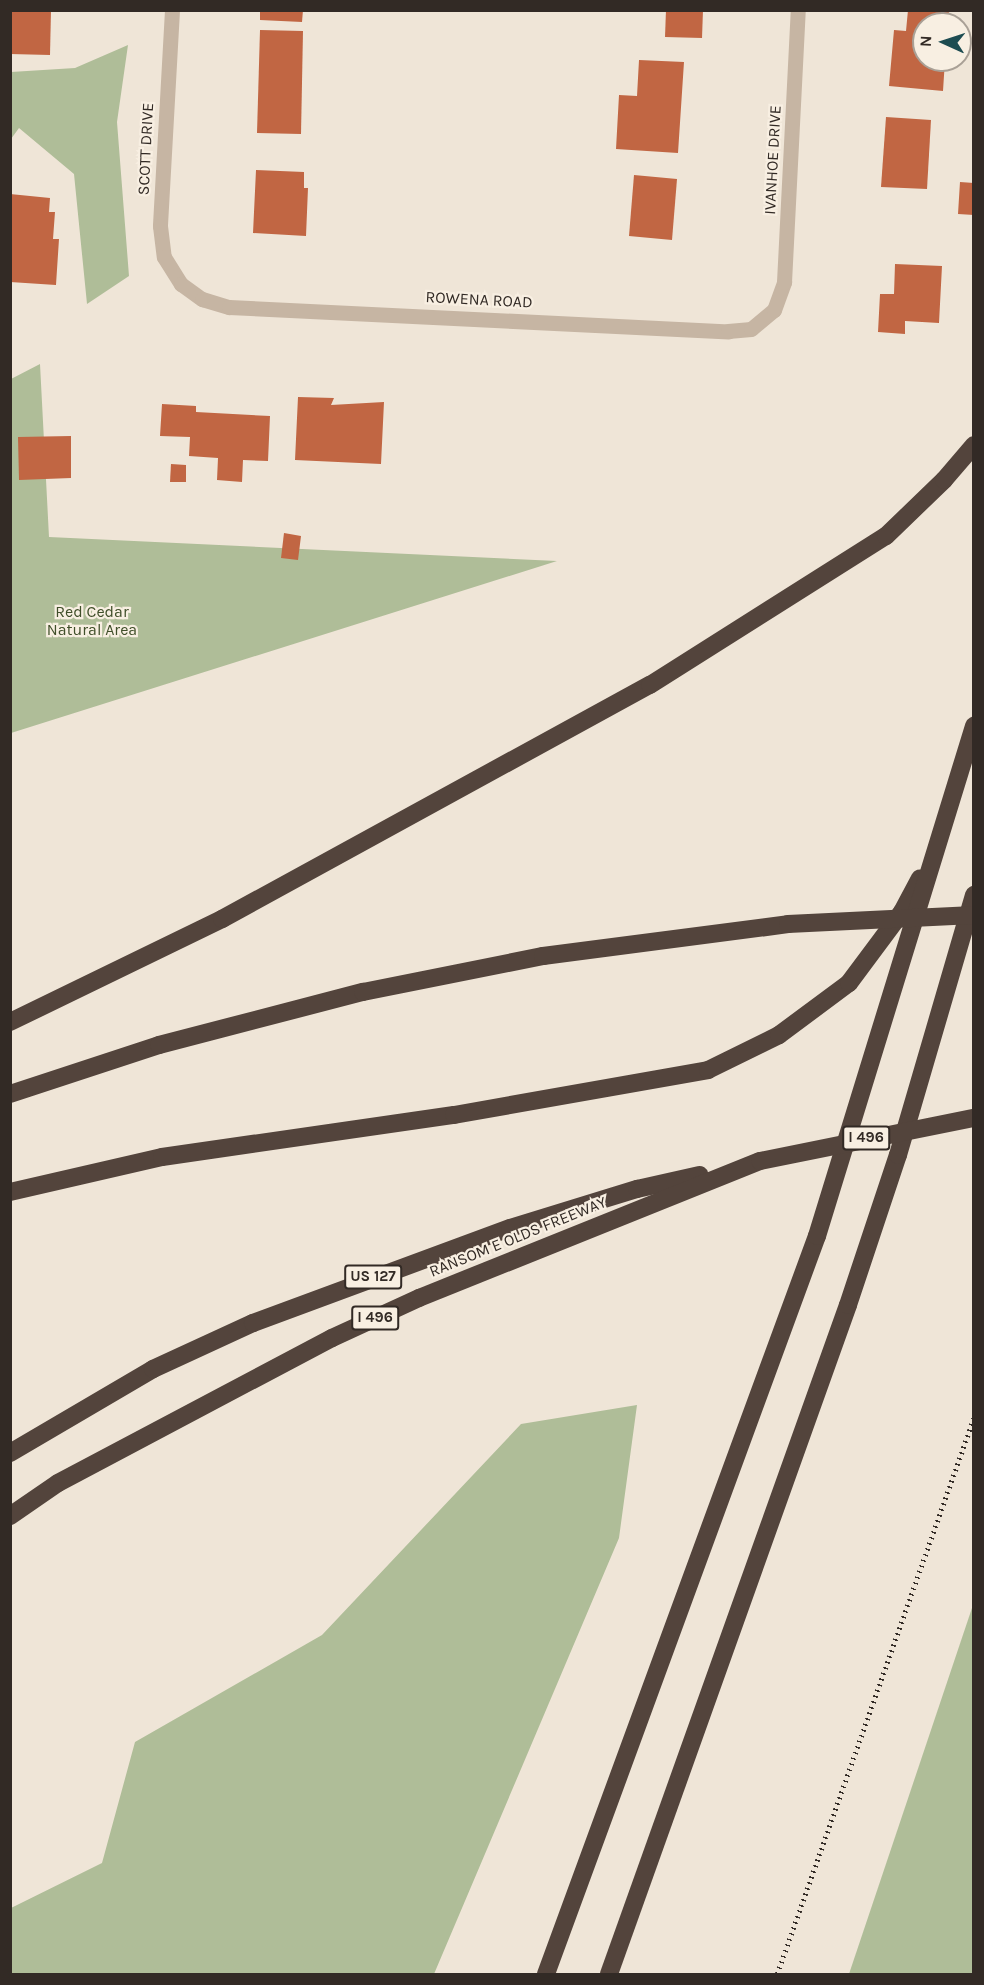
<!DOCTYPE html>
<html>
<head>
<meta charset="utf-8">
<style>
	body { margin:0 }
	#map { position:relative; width:984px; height:1985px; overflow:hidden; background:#efe5d7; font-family:Karla,sans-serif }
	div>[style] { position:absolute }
	.green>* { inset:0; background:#afbd98 }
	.building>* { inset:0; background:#c16643 }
	.minor>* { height:15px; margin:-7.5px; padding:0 7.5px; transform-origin:7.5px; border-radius:7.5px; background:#c6b5a3 }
	.highway>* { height:18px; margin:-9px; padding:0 9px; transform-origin:9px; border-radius:9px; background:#53443c }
	.rail>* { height:4.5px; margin-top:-2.25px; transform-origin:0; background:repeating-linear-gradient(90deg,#322a25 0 1.5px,transparent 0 6px) }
	.highway-bridge>* { height:18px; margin:-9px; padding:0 9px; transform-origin:9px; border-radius:9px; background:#53443c }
	span { translate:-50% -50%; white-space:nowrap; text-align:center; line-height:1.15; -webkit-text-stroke:4.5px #f8efe2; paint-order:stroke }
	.shield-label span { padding:2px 4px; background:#f8efe2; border:2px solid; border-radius:4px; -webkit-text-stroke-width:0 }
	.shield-label { font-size:15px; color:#322a25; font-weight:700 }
	.street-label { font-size:16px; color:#322a25 }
	.park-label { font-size:16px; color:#404f2a }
	.frame { position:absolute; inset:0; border:12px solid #322a25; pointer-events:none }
	.north { position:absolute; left:912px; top:12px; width:60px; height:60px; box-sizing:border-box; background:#f8efe2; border:2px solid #a9a096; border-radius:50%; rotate:273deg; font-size:16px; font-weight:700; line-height:24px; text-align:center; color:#322a25 }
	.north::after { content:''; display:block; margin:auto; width:21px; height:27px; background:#1d4c51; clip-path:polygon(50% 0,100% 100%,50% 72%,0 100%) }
</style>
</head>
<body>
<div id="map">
	<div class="green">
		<div style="clip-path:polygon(128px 45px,117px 122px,129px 276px,87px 304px,74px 174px,19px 128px,11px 139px,11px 72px,75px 68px)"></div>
		<div style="clip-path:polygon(40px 364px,49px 537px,557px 561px,11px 733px,11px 379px)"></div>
		<div style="clip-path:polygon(637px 1405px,619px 1538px,434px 1974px,11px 1974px,11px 1908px,102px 1863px,135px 1742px,322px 1635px,521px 1424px)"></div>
		<div style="clip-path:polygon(973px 1605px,973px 1974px,849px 1974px)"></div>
	</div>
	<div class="building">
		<div style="clip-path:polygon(10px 10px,51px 10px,50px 55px,10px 54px)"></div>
		<div style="clip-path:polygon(260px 10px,303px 10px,302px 22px,260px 20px)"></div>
		<div style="clip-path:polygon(666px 10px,703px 10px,702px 38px,665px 37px)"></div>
		<div style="clip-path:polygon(908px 10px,949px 10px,948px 24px,924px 24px,924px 60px,945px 60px,943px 91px,889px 86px,894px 30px,906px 31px)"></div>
		<div style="clip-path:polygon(260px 30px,303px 31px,301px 134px,257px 133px)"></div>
		<div style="clip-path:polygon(639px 60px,684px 62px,678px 153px,616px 149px,619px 95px,637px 96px)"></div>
		<div style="clip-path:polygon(886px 117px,931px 120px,927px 189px,881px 187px)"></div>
		<div style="clip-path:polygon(256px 170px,304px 172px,304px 188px,308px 188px,306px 236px,253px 233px)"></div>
		<div style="clip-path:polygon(634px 175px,677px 179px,672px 240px,629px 236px)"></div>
		<div style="clip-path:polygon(960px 182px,974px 183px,974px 215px,958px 214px)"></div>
		<div style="clip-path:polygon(10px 194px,50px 198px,49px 212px,55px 212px,53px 239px,59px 239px,56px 285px,10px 282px)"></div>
		<div style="clip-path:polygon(895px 264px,942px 266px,939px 323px,905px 321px,905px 334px,878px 332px,880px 294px,894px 294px)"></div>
		<div style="clip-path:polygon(298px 397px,334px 398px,331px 405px,384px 402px,381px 464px,295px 460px)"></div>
		<div style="clip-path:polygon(162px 404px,196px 406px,196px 412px,270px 416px,268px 461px,243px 460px,242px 482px,217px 480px,218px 458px,189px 456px,190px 437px,160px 436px)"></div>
		<div style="clip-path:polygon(71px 436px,71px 478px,19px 480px,18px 437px)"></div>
		<div style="clip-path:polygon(171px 464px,186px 465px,186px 482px,170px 482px)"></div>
		<div style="clip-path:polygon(284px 533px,301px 536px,298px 560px,281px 558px)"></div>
	</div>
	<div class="minor">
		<div style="left:172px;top:10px;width:216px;rotate:93.2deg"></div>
		<div style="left:160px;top:226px;width:31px;rotate:83deg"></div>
		<div style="left:164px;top:257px;width:32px;rotate:58deg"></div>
		<div style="left:181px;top:284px;width:26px;rotate:36deg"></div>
		<div style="left:202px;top:299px;width:28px;rotate:17deg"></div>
		<div style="left:229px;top:307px;width:500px;rotate:2.8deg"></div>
		<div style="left:728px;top:331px;width:23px;rotate:-5deg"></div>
		<div style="left:751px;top:329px;width:30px;rotate:-40deg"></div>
		<div style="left:774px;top:310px;width:30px;rotate:-70deg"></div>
		<div style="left:784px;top:282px;width:272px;rotate:-87.1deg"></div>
	</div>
	<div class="highway">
		<div style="left:10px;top:1022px;width:236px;rotate:-25.9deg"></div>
		<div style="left:222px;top:919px;width:488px;rotate:-28.7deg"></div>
		<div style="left:650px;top:685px;width:279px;rotate:-32.3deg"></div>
		<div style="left:886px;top:536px;width:81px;rotate:-44deg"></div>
		<div style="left:944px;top:480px;width:46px;rotate:-49.4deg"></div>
		<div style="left:10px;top:1094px;width:157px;rotate:-18.2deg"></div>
		<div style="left:159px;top:1045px;width:211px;rotate:-14.6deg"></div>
		<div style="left:363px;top:992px;width:184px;rotate:-11.3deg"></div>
		<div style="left:543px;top:956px;width:247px;rotate:-7.4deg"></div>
		<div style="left:10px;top:1192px;width:156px;rotate:-13deg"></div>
		<div style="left:162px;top:1157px;width:295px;rotate:-8.2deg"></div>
		<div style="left:454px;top:1115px;width:258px;rotate:-10deg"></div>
		<div style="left:708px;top:1070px;width:79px;rotate:-26.2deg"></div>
		<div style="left:779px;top:1035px;width:87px;rotate:-36.6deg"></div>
		<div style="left:849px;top:983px;width:89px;rotate:-53.3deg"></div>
		<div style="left:902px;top:912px;width:38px;rotate:-62deg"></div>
		<div style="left:10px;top:1453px;width:166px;rotate:-30.4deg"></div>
		<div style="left:153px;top:1369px;width:110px;rotate:-24.7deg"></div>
		<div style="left:253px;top:1323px;width:274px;rotate:-20.3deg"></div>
		<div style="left:510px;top:1228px;width:133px;rotate:-17.1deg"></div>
		<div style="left:637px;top:1189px;width:64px;rotate:-12.7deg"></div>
		<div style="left:10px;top:1516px;width:58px;rotate:-34.5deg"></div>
		<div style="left:58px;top:1483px;width:310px;rotate:-27.9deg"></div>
		<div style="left:332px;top:1338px;width:96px;rotate:-24.7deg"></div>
		<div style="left:419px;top:1298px;width:367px;rotate:-21.9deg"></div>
		<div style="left:546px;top:1974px;width:786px;rotate:-69.84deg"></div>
		<div style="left:817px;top:1236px;width:534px;rotate:-72.89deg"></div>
		<div style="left:609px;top:1974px;width:710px;rotate:-70.34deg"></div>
		<div style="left:848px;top:1305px;width:158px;rotate:-71.6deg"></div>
		<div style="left:898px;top:1155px;width:271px;rotate:-73.7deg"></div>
	</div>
	<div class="rail">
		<div style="left:777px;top:1974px;width:591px;rotate:-70.52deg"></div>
	</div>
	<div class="highway-bridge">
		<div style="left:788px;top:924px;width:186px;rotate:-2.8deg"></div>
		<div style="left:760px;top:1161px;width:218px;rotate:-11.4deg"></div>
	</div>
	<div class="shield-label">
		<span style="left:866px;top:1138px">I 496</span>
		<span style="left:373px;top:1277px">US 127</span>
		<span style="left:375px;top:1318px">I 496</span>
	</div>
	<div class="street-label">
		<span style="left:146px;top:149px;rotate:-87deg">SCOTT DRIVE</span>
		<span style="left:773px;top:160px;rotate:-87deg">IVANHOE DRIVE</span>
		<span style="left:479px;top:300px;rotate:3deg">ROWENA ROAD</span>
		<span style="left:518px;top:1237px;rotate:-22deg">RANSOM E OLDS FREEWAY</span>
	</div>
	<div class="park-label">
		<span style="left:92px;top:621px">Red Cedar<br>Natural Area</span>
	</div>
	<div class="frame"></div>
	<div class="north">N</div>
</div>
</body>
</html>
